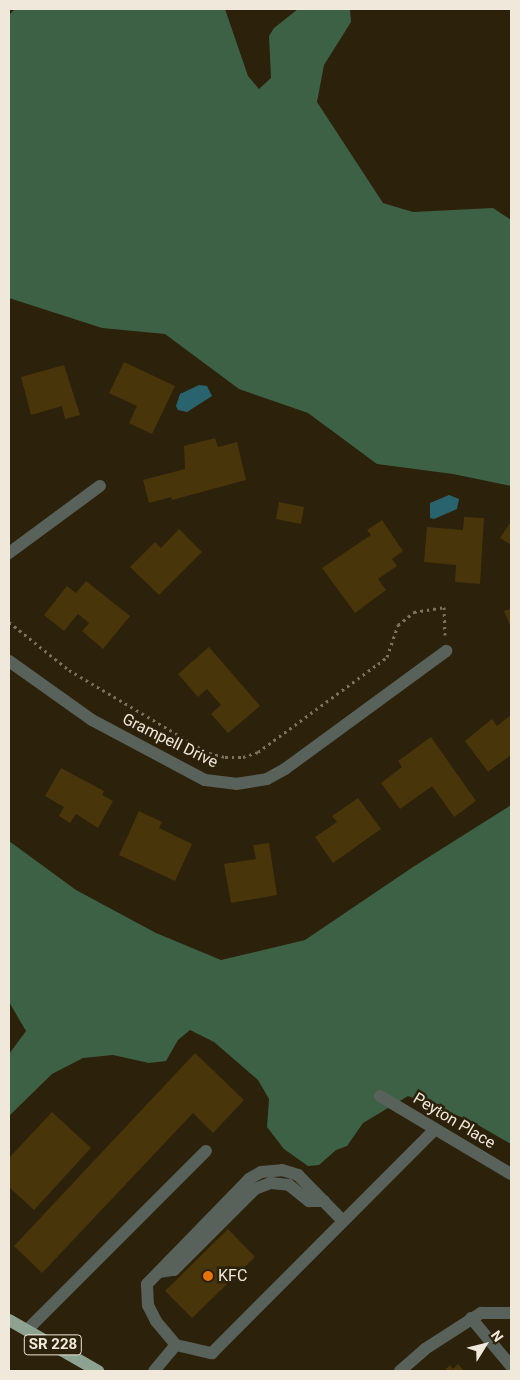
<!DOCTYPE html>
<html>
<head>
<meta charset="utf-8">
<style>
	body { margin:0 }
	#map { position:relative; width:520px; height:1380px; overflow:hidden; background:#2c210a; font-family:Roboto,sans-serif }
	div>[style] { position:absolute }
	.forest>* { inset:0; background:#3d6144 }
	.water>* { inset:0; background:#29646e }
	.building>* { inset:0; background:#48350a }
	.path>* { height:3px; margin-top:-1.5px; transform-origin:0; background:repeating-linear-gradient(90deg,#7b715e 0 2.5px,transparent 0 6.5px) }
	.minor>* { height:12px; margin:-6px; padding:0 6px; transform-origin:6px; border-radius:6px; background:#58625a }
	.major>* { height:12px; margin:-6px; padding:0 6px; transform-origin:6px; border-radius:6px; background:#8da291 }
	.dots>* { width:14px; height:14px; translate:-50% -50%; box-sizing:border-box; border:2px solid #2c210a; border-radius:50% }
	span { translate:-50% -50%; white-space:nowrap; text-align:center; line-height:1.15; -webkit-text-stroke:5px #2c210a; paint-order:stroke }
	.shield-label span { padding:1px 4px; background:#2c210a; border:1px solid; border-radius:4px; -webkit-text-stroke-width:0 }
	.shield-label { font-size:15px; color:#f0e8db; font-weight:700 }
	.street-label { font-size:16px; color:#f0e8db }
	.poi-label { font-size:16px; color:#f0e8db }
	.left { translate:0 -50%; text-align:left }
	.frame { position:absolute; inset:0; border:10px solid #f0e8db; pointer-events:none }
	.north { position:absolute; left:460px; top:1320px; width:50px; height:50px; -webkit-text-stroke:4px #2c210a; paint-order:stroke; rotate:54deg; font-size:14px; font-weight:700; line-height:20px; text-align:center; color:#f0e8db }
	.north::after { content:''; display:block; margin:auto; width:18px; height:22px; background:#f0e8db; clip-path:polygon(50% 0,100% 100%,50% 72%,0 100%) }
</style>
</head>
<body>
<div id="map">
	<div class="forest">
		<div style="clip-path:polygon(15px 9px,225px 9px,248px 76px,259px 89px,271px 78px,269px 36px,274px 28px,298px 9px,350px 9px,351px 22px,324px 65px,317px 102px,383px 203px,413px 212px,493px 208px,511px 220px,511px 486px,453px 474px,377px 464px,308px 413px,239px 389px,165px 334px,102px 328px,9px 298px,9px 15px)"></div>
		<div style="clip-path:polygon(511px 805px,511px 1144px,471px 1121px,408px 1096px,363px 1123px,347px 1146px,336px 1150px,319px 1165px,308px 1166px,284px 1149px,267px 1127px,269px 1099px,258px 1080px,214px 1042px,190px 1030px,178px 1040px,166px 1061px,149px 1063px,113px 1055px,83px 1058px,52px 1074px,9px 1116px,9px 1054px,26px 1031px,9px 1002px,9px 841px,76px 890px,156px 933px,221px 960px,305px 940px,413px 867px)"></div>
	</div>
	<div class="water">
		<div style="clip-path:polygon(199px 385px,207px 386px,212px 396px,187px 412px,178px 410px,176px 406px,180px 394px)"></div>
		<div style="clip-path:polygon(449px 495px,459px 499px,457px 509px,434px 519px,430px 518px,430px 503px)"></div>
	</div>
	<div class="building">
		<div style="clip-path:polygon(124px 362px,175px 386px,152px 434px,129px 423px,137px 406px,109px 393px)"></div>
		<div style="clip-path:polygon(64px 365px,80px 415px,65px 419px,62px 406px,31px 415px,21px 377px)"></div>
		<div style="clip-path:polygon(215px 438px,218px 447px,237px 442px,246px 480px,172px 500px,171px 497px,149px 503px,143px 480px,185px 469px,184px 446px)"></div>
		<div style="clip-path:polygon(279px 502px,304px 507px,301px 524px,276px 519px)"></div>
		<div style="clip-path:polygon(464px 517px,484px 518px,480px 584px,455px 582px,456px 565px,424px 562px,427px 527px,463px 530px)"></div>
		<div style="clip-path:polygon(382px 520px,403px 551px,392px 559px,397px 566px,378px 579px,386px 590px,355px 613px,322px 568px,371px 535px,367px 530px)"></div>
		<div style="clip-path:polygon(511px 521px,511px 545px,500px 538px)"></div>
		<div style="clip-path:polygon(179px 529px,202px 552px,159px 595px,130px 567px,155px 542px,161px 548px)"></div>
		<div style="clip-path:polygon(86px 581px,130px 616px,103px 649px,82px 631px,89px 623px,78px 614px,64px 631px,44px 615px,67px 586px,76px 593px)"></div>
		<div style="clip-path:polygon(511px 609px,511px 628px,504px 611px)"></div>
		<div style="clip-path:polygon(209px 647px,260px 706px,228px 733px,211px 714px,221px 705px,207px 689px,198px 697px,178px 674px)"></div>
		<div style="clip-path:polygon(511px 715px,511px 755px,488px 772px,465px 741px,492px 719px,497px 726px)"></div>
		<div style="clip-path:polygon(431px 737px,476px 801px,454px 817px,432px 786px,400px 809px,381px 783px,402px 767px,398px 761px)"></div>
		<div style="clip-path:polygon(61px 768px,104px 791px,102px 795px,113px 801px,98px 828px,76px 814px,70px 823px,59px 816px,64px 807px,45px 796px)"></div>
		<div style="clip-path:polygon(358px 798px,381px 829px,333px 863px,315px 837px,337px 822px,332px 816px)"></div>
		<div style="clip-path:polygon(139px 811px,162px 822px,159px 828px,192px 844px,175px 881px,119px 855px)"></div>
		<div style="clip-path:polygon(269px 843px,277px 895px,231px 903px,224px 864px,256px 859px,253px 845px)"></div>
		<div style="clip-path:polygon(195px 1053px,244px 1100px,213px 1133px,193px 1113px,42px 1273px,14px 1246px)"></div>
		<div style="clip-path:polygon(52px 1112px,91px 1148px,34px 1210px,9px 1187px,9px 1158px)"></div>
		<div style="clip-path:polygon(228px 1229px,255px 1257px,192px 1318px,165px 1291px)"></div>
		<div style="clip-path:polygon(458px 1364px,464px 1371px,445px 1370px,450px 1365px,453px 1369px)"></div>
	</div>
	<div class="path">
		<div style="left:9px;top:622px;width:77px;rotate:38.7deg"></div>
		<div style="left:69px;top:670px;width:163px;rotate:30.7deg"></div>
		<div style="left:209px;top:753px;width:16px;rotate:14deg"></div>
		<div style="left:225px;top:757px;width:18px"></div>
		<div style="left:243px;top:757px;width:16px;rotate:-18deg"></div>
		<div style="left:258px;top:752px;width:149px;rotate:-36.3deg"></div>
		<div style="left:378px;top:664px;width:11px;rotate:-38deg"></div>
		<div style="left:387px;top:657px;width:34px;rotate:-71deg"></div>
		<div style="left:398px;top:625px;width:21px;rotate:-39deg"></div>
		<div style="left:414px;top:612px;width:30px;rotate:-9deg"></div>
		<div style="left:444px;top:607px;width:28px;rotate:88deg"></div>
	</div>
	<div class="minor">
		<div style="left:9px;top:553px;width:113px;rotate:-36.4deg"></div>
		<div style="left:9px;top:661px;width:102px;rotate:35.4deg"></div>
		<div style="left:92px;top:720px;width:128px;rotate:28deg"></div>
		<div style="left:205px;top:780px;width:31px;rotate:7deg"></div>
		<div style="left:236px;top:784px;width:31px;rotate:-9deg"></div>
		<div style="left:267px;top:779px;width:21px;rotate:-29deg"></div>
		<div style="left:285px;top:769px;width:200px;rotate:-36.2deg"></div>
		<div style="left:380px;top:1096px;width:152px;rotate:30.8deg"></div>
		<div style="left:159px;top:1272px;width:15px;rotate:-8deg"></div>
		<div style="left:174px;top:1270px;width:115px;rotate:-45deg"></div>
		<div style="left:255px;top:1189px;width:17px;rotate:-21deg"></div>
		<div style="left:271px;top:1183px;width:18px;rotate:6deg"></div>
		<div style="left:289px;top:1185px;width:26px;rotate:39deg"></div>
		<div style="left:309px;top:1201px;width:15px"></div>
		<div style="left:471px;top:1318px;width:62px;rotate:50.2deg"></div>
		<div style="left:27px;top:1330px;width:253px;rotate:-45deg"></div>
		<div style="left:176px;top:1345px;width:31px;rotate:-130deg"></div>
		<div style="left:156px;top:1321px;width:18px;rotate:-117deg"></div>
		<div style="left:148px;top:1305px;width:21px;rotate:-93deg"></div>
		<div style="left:147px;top:1284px;width:146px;rotate:-45.8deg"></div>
		<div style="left:249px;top:1179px;width:14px;rotate:-30deg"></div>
		<div style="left:261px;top:1172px;width:21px;rotate:-5deg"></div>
		<div style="left:282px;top:1170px;width:17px;rotate:17deg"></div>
		<div style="left:298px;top:1175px;width:64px;rotate:45.6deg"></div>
		<div style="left:154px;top:1371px;width:34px;rotate:-50deg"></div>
		<div style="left:176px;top:1345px;width:37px;rotate:13deg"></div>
		<div style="left:212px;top:1353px;width:316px;rotate:-45.1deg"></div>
		<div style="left:400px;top:1371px;width:33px;rotate:-41deg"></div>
		<div style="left:425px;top:1349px;width:67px;rotate:-32.7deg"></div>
		<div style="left:481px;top:1313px;width:30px"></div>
	</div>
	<div class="major">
		<div style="left:9px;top:1320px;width:103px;rotate:29.8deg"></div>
	</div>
	<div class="dots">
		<div style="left:208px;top:1276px;background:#e8710a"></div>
	</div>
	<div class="shield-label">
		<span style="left:53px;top:1345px">SR 228</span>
	</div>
	<div class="street-label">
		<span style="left:170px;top:741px;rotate:26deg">Grampell Drive</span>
		<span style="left:454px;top:1121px;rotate:31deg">Peyton Place</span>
	</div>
	<div class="poi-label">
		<span class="left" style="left:218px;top:1276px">KFC</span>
	</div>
	<div class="frame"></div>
	<div class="north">N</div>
</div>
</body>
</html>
